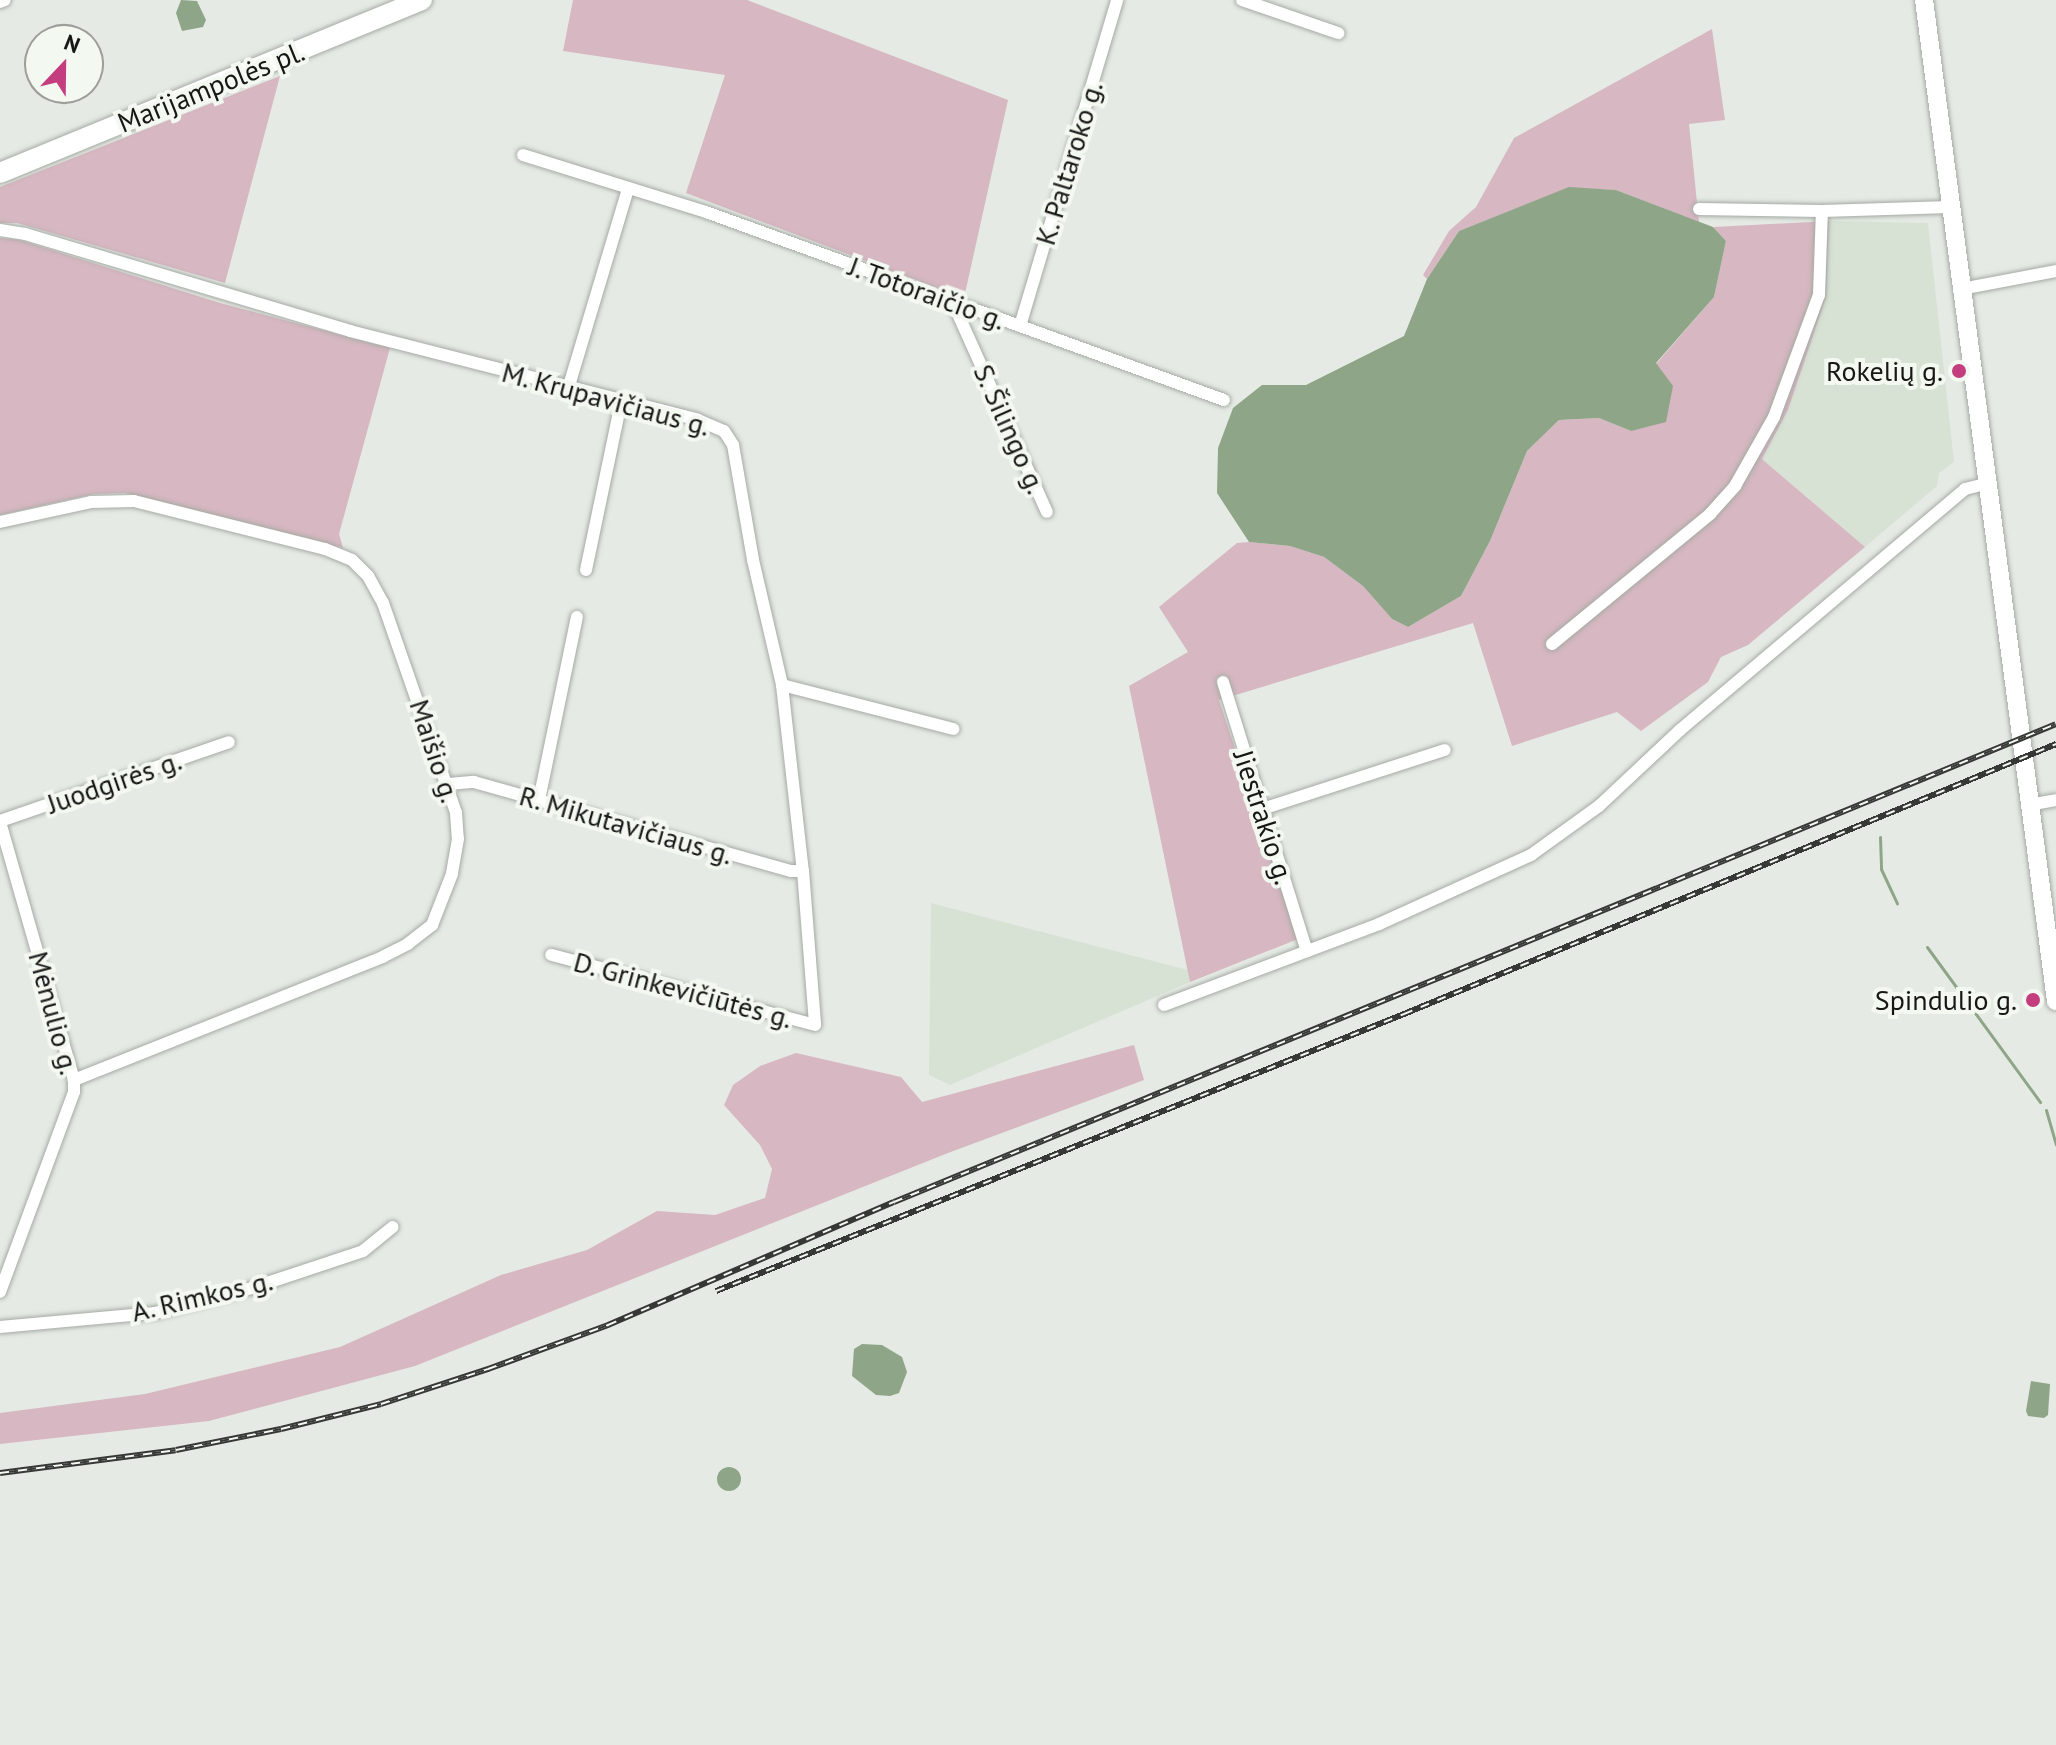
<!DOCTYPE html>
<html>
<head>
<meta charset="utf-8">
<style>
	body { margin:0 }
	#map { position:relative; width:2056px; height:1745px; overflow:hidden; background:#e5ebe4; font-family:"PT Sans",sans-serif }
	div>[style] { position:absolute }
	.built>* { inset:0; background:#d7e2d4 }
	.green>* { inset:0; background:#d6b7c2 }
	.water>* { inset:0; background:#8fa588 }
	.round { border-radius:50% }
	.stream>* { height:3px; margin:-1.5px; padding:0 1.5px; transform-origin:1.5px; border-radius:1.5px; background:#8fa588 }
	.roads { filter:drop-shadow(0 0 2px #a5aaa4) drop-shadow(0 0 2px #a5aaa4) }
	.minor>* { height:12px; margin:-6px; padding:0 6px; transform-origin:6px; border-radius:6px; background:#fff }
	.secondary>* { height:18px; margin:-9px; padding:0 9px; transform-origin:9px; border-radius:9px; background:#fff }
	.primary>* { height:20px; margin:-10px; padding:0 10px; transform-origin:10px; border-radius:10px; background:#fff }
	.rail>* { height:6px; margin-top:-3px; transform-origin:0; background:repeating-linear-gradient(90deg,#f3f8f1 0 9px,#363835 0 18px); box-sizing:border-box; border-block:2px solid #363835 }
	.dots>* { width:22px; height:22px; translate:-50% -50%; box-sizing:border-box; border:4px solid #f3f8f1; border-radius:50% }
	span { translate:-50% -50%; white-space:nowrap; text-align:center; line-height:1.15; -webkit-text-stroke:8px #f3f8f1; paint-order:stroke }
	.street-label { font-size:28px; color:#171816 }
	.poi-label { font-size:28px; color:#171816 }
	.right { translate:-100% -50%; text-align:right }
	.north { position:absolute; left:24px; top:24px; width:80px; height:80px; box-sizing:border-box; background:#f3f8f1; border:2px solid #9b9e99; border-radius:50%; rotate:22deg; font-size:22px; font-weight:700; line-height:32px; text-align:center; color:#171816 }
	.north::after { content:''; display:block; margin:auto; width:28px; height:36px; background:#c43e7f; clip-path:polygon(50% 0,100% 100%,50% 72%,0 100%) }
</style>
</head>
<body>
<div id="map">
	<div class="built">
		<div style="clip-path:polygon(1829px 221px,1928px 223px,1954px 462px,1939px 473px,1937px 486px,1865px 547px,1762px 459px,1788px 410px,1826px 297px)"></div>
		<div style="clip-path:polygon(931px 903px,1188px 970px,1190px 982px,950px 1085px,929px 1075px)"></div>
	</div>
	<div class="green">
		<div style="clip-path:polygon(573px 0,747px 0,1008px 100px,964px 298px,686px 193px,725px 75px,563px 51px)"></div>
		<div style="clip-path:polygon(1712px 29px,1725px 120px,1689px 124px,1699px 222px,1616px 190px,1569px 188px,1459px 231px,1427px 279px,1423px 275px,1449px 231px,1476px 207px,1514px 138px)"></div>
		<div style="clip-path:polygon(280px 76px,225px 283px,17px 223px,0 223px,0 187px)"></div>
		<div style="clip-path:polygon(1829px 221px,1826px 297px,1788px 410px,1762px 459px,1865px 547px,1748px 645px,1721px 657px,1708px 682px,1641px 731px,1617px 712px,1512px 746px,1473px 623px,1219px 700px,1298px 939px,1190px 982px,1129px 686px,1188px 652px,1159px 607px,1237px 543px,1249px 542px,1290px 546px,1324px 557px,1363px 586px,1392px 619px,1408px 627px,1461px 596px,1490px 541px,1527px 451px,1559px 420px,1599px 418px,1631px 431px,1656px 364px,1714px 297px,1726px 241px,1713px 227px)"></div>
		<div style="clip-path:polygon(0 238px,20px 240px,220px 303px,390px 348px,339px 534px,343px 548px,125px 493px,94px 494px,0 515px)"></div>
		<div style="clip-path:polygon(1134px 1045px,1144px 1080px,948px 1153px,415px 1366px,209px 1421px,0 1444px,0 1413px,145px 1394px,340px 1347px,501px 1275px,587px 1250px,657px 1211px,715px 1215px,765px 1198px,772px 1169px,760px 1145px,724px 1105px,733px 1085px,760px 1066px,796px 1053px,901px 1077px,922px 1102px)"></div>
	</div>
	<div class="water">
		<div style="clip-path:polygon(181px 0,197px 1px,206px 20px,203px 27px,182px 31px,176px 13px)"></div>
		<div style="clip-path:polygon(1569px 187px,1616px 190px,1713px 227px,1726px 241px,1714px 297px,1656px 363px,1673px 386px,1666px 422px,1631px 431px,1599px 418px,1559px 420px,1527px 451px,1490px 541px,1461px 596px,1408px 627px,1392px 619px,1363px 586px,1324px 557px,1290px 546px,1249px 542px,1217px 493px,1218px 448px,1233px 408px,1262px 385px,1306px 385px,1404px 336px,1427px 279px,1459px 231px)"></div>
		<div style="clip-path:polygon(862px 1344px,882px 1345px,902px 1357px,907px 1372px,899px 1393px,890px 1396px,876px 1395px,852px 1376px,854px 1349px)"></div>
		<div style="clip-path:polygon(2031px 1381px,2050px 1384px,2048px 1415px,2044px 1418px,2028px 1416px,2026px 1411px)"></div>
		<div class="round" style="left:717px;top:1467px;width:24px;height:24px"></div>
	</div>
	<div class="stream">
		<div style="left:1880px;top:837px;width:32px;rotate:88deg"></div>
		<div style="left:1881px;top:869px;width:38px;rotate:65deg"></div>
		<div style="left:1927px;top:947px;width:192px;rotate:53.9deg"></div>
		<div style="left:2046px;top:1110px;width:36px;rotate:74deg"></div>
	</div>
	<div class="roads">
		<div class="minor">
			<div style="left:1242px;top:0;width:102px;rotate:19deg"></div>
			<div style="left:0;top:2px;width:5px;rotate:-22deg"></div>
			<div style="left:523px;top:155px;width:192px;rotate:17.3deg"></div>
			<div style="left:706px;top:212px;width:551px;rotate:19.95deg"></div>
			<div style="left:1699px;top:209px;width:123px;rotate:0.9deg"></div>
			<div style="left:1822px;top:211px;width:128px;rotate:-1.8deg"></div>
			<div style="left:0;top:230px;width:25px;rotate:9deg"></div>
			<div style="left:25px;top:234px;width:339px;rotate:16.6deg"></div>
			<div style="left:350px;top:331px;width:359px;rotate:14.3deg"></div>
			<div style="left:698px;top:420px;width:28px;rotate:23deg"></div>
			<div style="left:724px;top:431px;width:17px;rotate:57deg"></div>
			<div style="left:733px;top:445px;width:117px;rotate:80.1deg"></div>
			<div style="left:753px;top:560px;width:128px;rotate:76.9deg"></div>
			<div style="left:782px;top:685px;width:187px;rotate:83.6deg"></div>
			<div style="left:803px;top:871px;width:154px;rotate:85.5deg"></div>
			<div style="left:815px;top:1025px;width:273px;rotate:-165.1deg"></div>
			<div style="left:1961px;top:289px;width:97px;rotate:-10.7deg"></div>
			<div style="left:953px;top:303px;width:229px;rotate:65.8deg"></div>
			<div style="left:1020px;top:326px;width:340px;rotate:-73.4deg"></div>
			<div style="left:568px;top:389px;width:209px;rotate:-73.3deg"></div>
			<div style="left:0;top:522px;width:93px;rotate:-12.4deg"></div>
			<div style="left:91px;top:502px;width:43px;rotate:-1.3deg"></div>
			<div style="left:134px;top:501px;width:197px;rotate:14.1deg"></div>
			<div style="left:325px;top:549px;width:29px;rotate:22deg"></div>
			<div style="left:352px;top:560px;width:23px;rotate:45deg"></div>
			<div style="left:368px;top:576px;width:31px;rotate:61deg"></div>
			<div style="left:383px;top:603px;width:222px;rotate:70.8deg"></div>
			<div style="left:456px;top:813px;width:26px;rotate:86deg"></div>
			<div style="left:458px;top:839px;width:36px;rotate:100deg"></div>
			<div style="left:452px;top:874px;width:55px;rotate:111.4deg"></div>
			<div style="left:432px;top:925px;width:31px;rotate:142deg"></div>
			<div style="left:408px;top:944px;width:28px;rotate:153deg"></div>
			<div style="left:383px;top:957px;width:333px;rotate:158.3deg"></div>
			<div style="left:586px;top:570px;width:171px;rotate:-78.2deg"></div>
			<div style="left:1552px;top:644px;width:205px;rotate:-39.4deg"></div>
			<div style="left:1710px;top:514px;width:38px;rotate:-48deg"></div>
			<div style="left:1735px;top:486px;width:79px;rotate:-60.5deg"></div>
			<div style="left:1774px;top:417px;width:130px;rotate:-69.8deg"></div>
			<div style="left:1819px;top:295px;width:84px;rotate:-88deg"></div>
			<div style="left:1223px;top:682px;width:282px;rotate:72.7deg"></div>
			<div style="left:782px;top:685px;width:177px;rotate:14.4deg"></div>
			<div style="left:449px;top:784px;width:25px;rotate:-5deg"></div>
			<div style="left:474px;top:782px;width:329px;rotate:15.7deg"></div>
			<div style="left:791px;top:871px;width:12px"></div>
			<div style="left:539px;top:800px;width:187px;rotate:-78.3deg"></div>
			<div style="left:2028px;top:805px;width:28px;rotate:-10deg"></div>
			<div style="left:1262px;top:809px;width:192px;rotate:-17.9deg"></div>
			<div style="left:0;top:821px;width:242px;rotate:-19deg"></div>
			<div style="left:0;top:822px;width:268px;rotate:74deg"></div>
			<div style="left:74px;top:1080px;width:12px;rotate:90deg"></div>
			<div style="left:74px;top:1092px;width:213px;rotate:110.3deg"></div>
			<div style="left:1164px;top:1005px;width:230px;rotate:-20.6deg"></div>
			<div style="left:1379px;top:924px;width:167px;rotate:-24.4deg"></div>
			<div style="left:1531px;top:855px;width:84px;rotate:-35.8deg"></div>
			<div style="left:1599px;top:806px;width:111px;rotate:-43.2deg"></div>
			<div style="left:1680px;top:730px;width:373px;rotate:-40.2deg"></div>
			<div style="left:1965px;top:489px;width:25px;rotate:-14deg"></div>
			<div style="left:0;top:1327px;width:156px;rotate:-5.2deg"></div>
			<div style="left:155px;top:1313px;width:100px;rotate:-14.5deg"></div>
			<div style="left:252px;top:1288px;width:117px;rotate:-18.4deg"></div>
			<div style="left:363px;top:1251px;width:38px;rotate:-39deg"></div>
		</div>
		<div class="secondary">
			<div style="left:1924px;top:0;width:1010px;rotate:82.49deg"></div>
		</div>
		<div class="primary">
			<div style="left:0;top:173px;width:456px;rotate:-22.3deg"></div>
		</div>
	</div>
	<div class="rail">
		<div style="left:716px;top:1291px;width:742px;rotate:-21.93deg"></div>
		<div style="left:1404px;top:1014px;width:706px;rotate:-22.49deg"></div>
		<div style="left:0;top:1473px;width:177px;rotate:-7.4deg"></div>
		<div style="left:176px;top:1450px;width:107px;rotate:-11.3deg"></div>
		<div style="left:281px;top:1429px;width:103px;rotate:-14deg"></div>
		<div style="left:381px;top:1404px;width:113px;rotate:-18.1deg"></div>
		<div style="left:488px;top:1369px;width:128px;rotate:-20.1deg"></div>
		<div style="left:608px;top:1325px;width:311px;rotate:-23.3deg"></div>
		<div style="left:894px;top:1202px;width:1256px;rotate:-22.36deg"></div>
	</div>
	<div class="dots">
		<div style="left:1959px;top:371px;background:#c43e7f"></div>
		<div style="left:2033px;top:1000px;background:#c43e7f"></div>
	</div>
	<div class="street-label">
		<span style="left:211px;top:87px;rotate:-22deg">Marijampolės pl.</span>
		<span style="left:1069px;top:163px;rotate:-73deg">K. Paltaroko g.</span>
		<span style="left:927px;top:293px;rotate:20deg">J. Totoraičio g.</span>
		<span style="left:606px;top:399px;rotate:15deg">M. Krupavičiaus g.</span>
		<span style="left:1010px;top:429px;rotate:66deg">S. Šilingo g.</span>
		<span style="left:435px;top:751px;rotate:72deg">Maišio g.</span>
		<span style="left:114px;top:782px;rotate:-19deg">Juodgirės g.</span>
		<span style="left:1264px;top:817px;rotate:72deg">Jiestrakio g.</span>
		<span style="left:626px;top:825px;rotate:16deg">R. Mikutavičiaus g.</span>
		<span style="left:683px;top:990px;rotate:15deg">D. Grinkevičiūtės g.</span>
		<span style="left:54px;top:1013px;rotate:75deg">Mėnulio g.</span>
		<span style="left:202px;top:1296px;rotate:-13deg">A. Rimkos g.</span>
	</div>
	<div class="poi-label">
		<span class="right" style="left:1943px;top:371px">Rokelių g.</span>
		<span class="right" style="left:2017px;top:1000px">Spindulio g.</span>
	</div>
	<div class="north">N</div>
</div>
</body>
</html>
